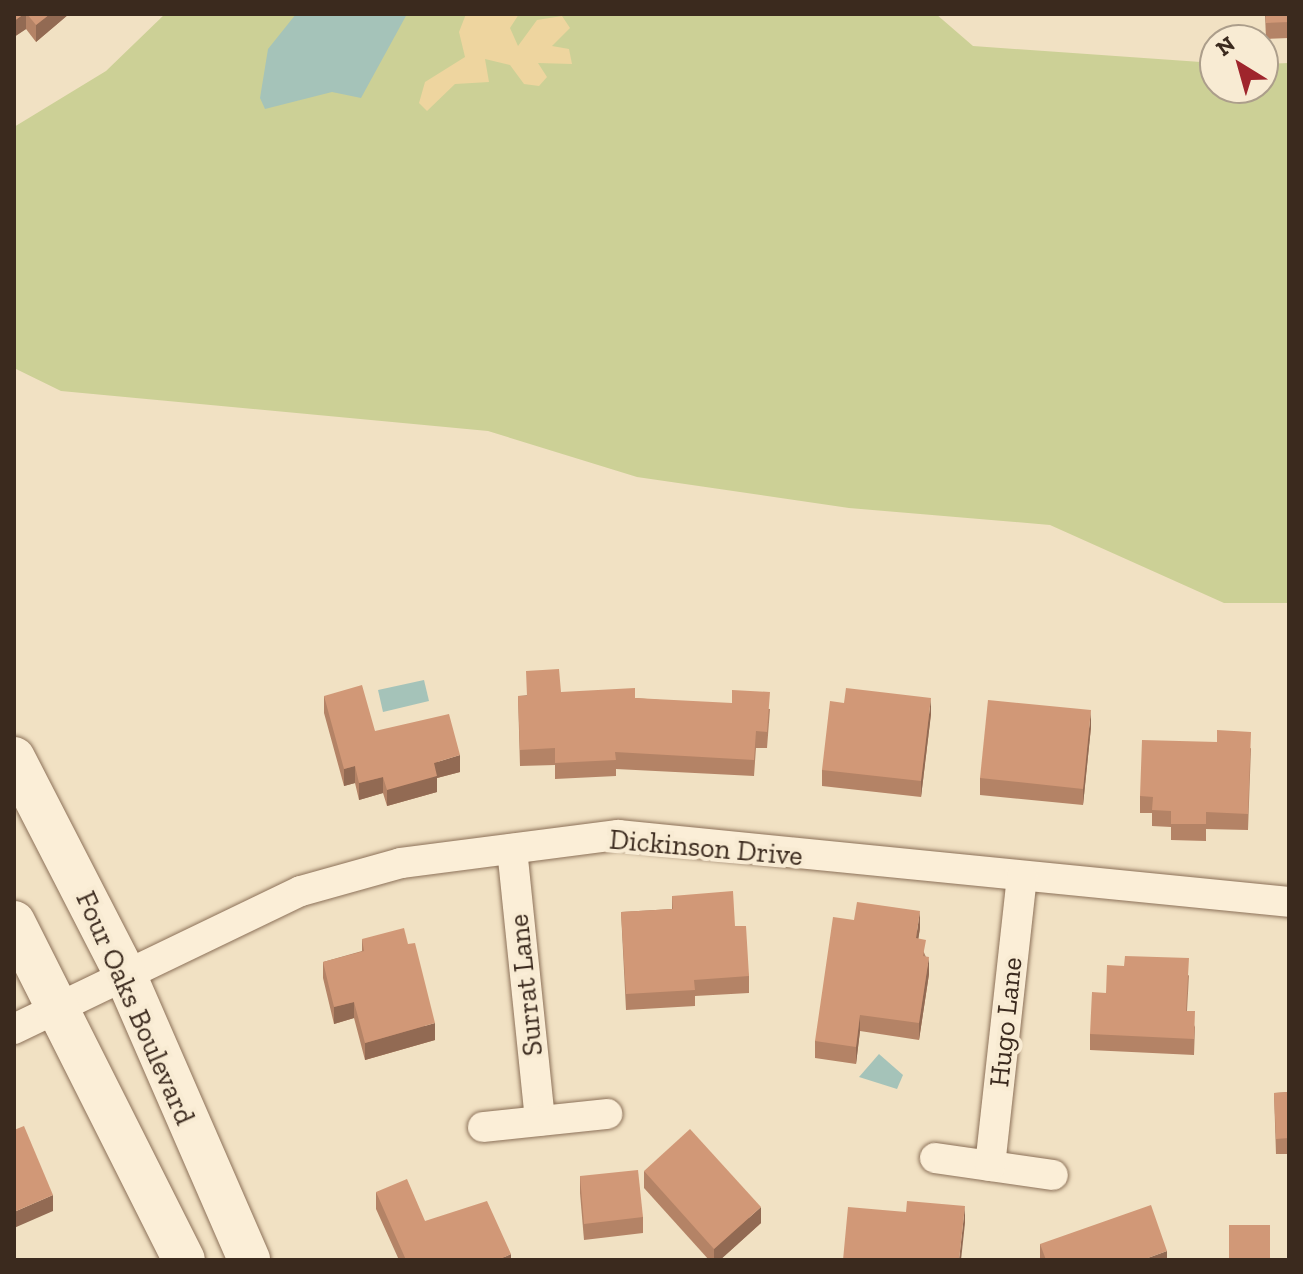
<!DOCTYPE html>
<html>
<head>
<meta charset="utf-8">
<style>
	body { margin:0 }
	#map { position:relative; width:1303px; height:1274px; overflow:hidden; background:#f1e1c3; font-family:"Zilla Slab",serif }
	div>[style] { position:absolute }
	.green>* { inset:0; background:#ccd096 }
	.sand>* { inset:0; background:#eed59f }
	.water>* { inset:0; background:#a5c3b9 }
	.roads { filter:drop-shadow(0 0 2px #8c7159) drop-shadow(0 0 2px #8c7159) }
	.street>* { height:30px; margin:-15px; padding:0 15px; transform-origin:15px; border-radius:15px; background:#fbeed7 }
	.secondary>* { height:42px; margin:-21px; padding:0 21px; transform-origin:21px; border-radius:21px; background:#fbeed7 }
	.wall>* { inset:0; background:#b48366 }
	.shaded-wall>* { inset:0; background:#926a53 }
	.building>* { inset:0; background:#d19877 }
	span { translate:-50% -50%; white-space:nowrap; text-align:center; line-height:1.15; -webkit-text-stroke:8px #f8ebd3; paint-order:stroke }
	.street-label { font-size:28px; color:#3b2a1e }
	.frame { position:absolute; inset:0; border:16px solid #3b2a1e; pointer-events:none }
	.north { position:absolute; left:1199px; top:24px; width:80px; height:80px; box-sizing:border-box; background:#f8ebd3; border:2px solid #ac9e8b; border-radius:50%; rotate:323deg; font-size:22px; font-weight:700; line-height:32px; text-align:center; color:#3b2a1e }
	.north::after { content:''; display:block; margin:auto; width:28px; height:36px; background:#9f252c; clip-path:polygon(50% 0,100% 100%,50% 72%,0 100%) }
</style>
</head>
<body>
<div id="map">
	<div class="green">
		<div style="clip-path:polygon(165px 14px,936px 14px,973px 46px,1215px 63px,1215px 88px,1263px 88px,1263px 64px,1289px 63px,1289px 603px,1224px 603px,1050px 525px,849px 508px,637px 477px,488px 431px,61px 391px,14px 368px,14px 127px,106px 71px)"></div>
	</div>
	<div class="sand">
		<div style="clip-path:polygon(466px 14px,519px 14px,510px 28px,518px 46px,537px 20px,562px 16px,570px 28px,552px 46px,569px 49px,572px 64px,538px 63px,547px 77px,539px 86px,524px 84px,510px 65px,485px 59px,489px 82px,455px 84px,427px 111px,419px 103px,425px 82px,465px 57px,459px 32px)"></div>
	</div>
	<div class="water">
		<div style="clip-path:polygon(296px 14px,407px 14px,361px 98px,332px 92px,265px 109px,260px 98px,268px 49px)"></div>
		<div style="clip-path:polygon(424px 680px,429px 701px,383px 712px,378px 690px)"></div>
		<div style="clip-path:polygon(879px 1054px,903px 1075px,897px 1089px,859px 1077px)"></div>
	</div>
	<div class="roads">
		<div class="street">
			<div style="left:512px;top:849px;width:273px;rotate:84.1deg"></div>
			<div style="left:14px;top:1029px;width:318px;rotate:-25.7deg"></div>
			<div style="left:301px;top:891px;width:104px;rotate:-15.6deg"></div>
			<div style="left:401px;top:863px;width:219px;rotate:-7.4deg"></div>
			<div style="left:618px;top:835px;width:674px;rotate:5.7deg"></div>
			<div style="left:483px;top:1127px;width:125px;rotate:-6deg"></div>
			<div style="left:935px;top:1158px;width:119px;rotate:8.2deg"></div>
			<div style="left:990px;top:1166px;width:290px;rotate:-83.7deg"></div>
		</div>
		<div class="secondary">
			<div style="left:14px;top:758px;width:241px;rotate:62.8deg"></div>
			<div style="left:124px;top:972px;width:314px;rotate:66.5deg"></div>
			<div style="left:14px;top:922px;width:378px;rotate:63.3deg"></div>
		</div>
	</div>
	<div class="wall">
		<div style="clip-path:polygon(14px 14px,69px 14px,36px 42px,26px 29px,14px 37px)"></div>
		<div style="clip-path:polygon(1265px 14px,1289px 14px,1289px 38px,1266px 39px)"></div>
		<div style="clip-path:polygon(561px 692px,770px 709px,767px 748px,756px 748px,754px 776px,616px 769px,616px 776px,555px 779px,555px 765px,520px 766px,518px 696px)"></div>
		<div style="clip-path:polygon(324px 696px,375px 731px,460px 772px,437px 778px,437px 792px,387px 806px,383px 793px,359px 800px,355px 783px,344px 786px,324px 713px)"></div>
		<div style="clip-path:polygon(931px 714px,921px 797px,822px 786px,822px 770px)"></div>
		<div style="clip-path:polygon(1091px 727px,1083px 805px,980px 795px,980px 778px)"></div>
		<div style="clip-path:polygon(1251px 748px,1248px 830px,1206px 829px,1206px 841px,1171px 840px,1171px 827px,1152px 826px,1152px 813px,1140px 813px,1140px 796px)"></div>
		<div style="clip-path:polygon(672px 896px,735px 926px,749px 976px,749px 993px,695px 996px,695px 1006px,626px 1010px,621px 912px,672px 909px)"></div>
		<div style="clip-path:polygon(920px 928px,918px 939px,926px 957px,929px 974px,919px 1040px,860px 1031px,856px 1064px,815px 1058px,815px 1041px)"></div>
		<div style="clip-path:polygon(362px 939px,435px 1040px,365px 1060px,354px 1018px,334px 1024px,323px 978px,323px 962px,362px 951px)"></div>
		<div style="clip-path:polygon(1189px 975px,1187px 1011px,1195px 1027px,1194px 1055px,1090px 1050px,1090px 1034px)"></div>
		<div style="clip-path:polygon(1289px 1092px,1289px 1154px,1276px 1154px,1274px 1093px)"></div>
		<div style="clip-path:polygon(644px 1171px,761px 1223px,720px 1260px,709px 1260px,644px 1188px)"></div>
		<div style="clip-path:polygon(580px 1176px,643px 1217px,643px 1233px,584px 1240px,580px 1193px)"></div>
		<div style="clip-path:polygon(376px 1192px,425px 1221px,511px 1260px,399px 1260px,376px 1209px)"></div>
		<div style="clip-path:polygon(1040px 1244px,1167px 1260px,1040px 1260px)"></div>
	</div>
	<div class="shaded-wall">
		<div style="clip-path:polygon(24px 14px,26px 14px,26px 29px,14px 37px,14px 21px)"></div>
		<div style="clip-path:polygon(50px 14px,69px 14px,36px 42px,36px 25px)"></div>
		<div style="clip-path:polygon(931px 698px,931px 714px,921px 797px,921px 781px)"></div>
		<div style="clip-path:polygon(1091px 710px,1091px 727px,1083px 805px,1083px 789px)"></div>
		<div style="clip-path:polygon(460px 755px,460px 772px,437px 778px,437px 792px,387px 806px,387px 790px,434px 763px)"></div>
		<div style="clip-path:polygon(355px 766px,355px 783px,344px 786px,344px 769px)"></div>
		<div style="clip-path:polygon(383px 777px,383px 793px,359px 800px,359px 783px)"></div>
		<div style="clip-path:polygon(920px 911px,920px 928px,916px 955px,916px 938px)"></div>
		<div style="clip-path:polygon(929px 957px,929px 974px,919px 1040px,919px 1023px)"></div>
		<div style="clip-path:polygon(354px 1002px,354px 1018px,334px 1024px,334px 1007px)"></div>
		<div style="clip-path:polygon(860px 1015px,860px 1031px,856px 1064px,856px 1047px)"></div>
		<div style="clip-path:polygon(435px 1023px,435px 1040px,365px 1060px,365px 1043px)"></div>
		<div style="clip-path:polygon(53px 1195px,53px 1211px,14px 1228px,14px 1212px)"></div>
		<div style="clip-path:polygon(965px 1206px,965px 1223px,961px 1260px,959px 1260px)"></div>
		<div style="clip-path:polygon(761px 1207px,761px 1223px,720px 1260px,714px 1260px,714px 1249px)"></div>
		<div style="clip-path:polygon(1167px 1251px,1167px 1260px,1145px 1260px,1145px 1259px)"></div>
		<div style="clip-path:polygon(511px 1254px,511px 1260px,498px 1260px)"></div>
	</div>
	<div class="building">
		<div style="clip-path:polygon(14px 14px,24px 14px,14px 21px)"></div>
		<div style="clip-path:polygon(27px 14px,50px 14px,36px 25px)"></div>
		<div style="clip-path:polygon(1266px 14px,1289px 14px,1289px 22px,1266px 23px)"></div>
		<div style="clip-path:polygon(559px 669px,561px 692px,635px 688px,635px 698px,732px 703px,732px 690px,770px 692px,767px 732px,756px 731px,754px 760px,615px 752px,616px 760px,555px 763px,555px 748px,520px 750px,518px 696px,527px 696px,526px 671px)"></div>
		<div style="clip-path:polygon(362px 685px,375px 731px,449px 714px,460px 755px,434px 763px,437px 776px,387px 790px,383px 777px,359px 783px,355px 766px,344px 769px,324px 696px)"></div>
		<div style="clip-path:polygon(846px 688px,931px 698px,921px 781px,822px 770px,830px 701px,844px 703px)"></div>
		<div style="clip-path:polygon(988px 700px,1091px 710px,1083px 789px,980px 778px)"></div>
		<div style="clip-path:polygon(1217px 730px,1251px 732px,1248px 814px,1206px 812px,1206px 824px,1171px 824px,1171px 811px,1152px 810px,1153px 797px,1140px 796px,1142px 740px,1217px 742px)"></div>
		<div style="clip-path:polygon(733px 891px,735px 926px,746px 926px,749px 976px,694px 980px,695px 990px,626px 994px,621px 912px,673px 909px,672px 896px)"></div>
		<div style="clip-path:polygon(857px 902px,920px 911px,916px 938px,926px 940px,923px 956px,929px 957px,919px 1023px,860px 1015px,856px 1047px,815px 1041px,833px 917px,854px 920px)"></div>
		<div style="clip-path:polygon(404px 928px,408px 944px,415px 943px,435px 1023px,365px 1043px,354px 1002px,334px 1007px,323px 962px,364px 951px,362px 939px)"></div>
		<div style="clip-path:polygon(1125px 956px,1189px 958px,1186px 1011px,1195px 1011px,1194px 1039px,1090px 1034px,1092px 992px,1106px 993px,1107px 965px,1124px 966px)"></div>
		<div style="clip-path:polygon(1289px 1092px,1289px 1138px,1276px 1139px,1274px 1093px)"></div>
		<div style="clip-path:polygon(24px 1126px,53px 1195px,14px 1212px,14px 1130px)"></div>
		<div style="clip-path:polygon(690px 1129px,761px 1207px,714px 1249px,644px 1171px)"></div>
		<div style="clip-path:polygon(638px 1170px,643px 1217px,584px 1224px,580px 1176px)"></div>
		<div style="clip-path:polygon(407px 1179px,425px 1221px,487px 1201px,511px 1254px,498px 1260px,406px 1260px,376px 1192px)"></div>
		<div style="clip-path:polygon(907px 1201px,965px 1206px,959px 1260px,843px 1260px,848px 1207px,906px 1212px)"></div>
		<div style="clip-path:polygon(1151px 1205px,1167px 1251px,1145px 1259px,1145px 1260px,1046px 1260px,1040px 1244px)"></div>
		<div style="clip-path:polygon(1229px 1225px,1270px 1225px,1270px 1260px,1229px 1260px)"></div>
	</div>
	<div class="street-label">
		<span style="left:706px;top:848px;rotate:5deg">Dickinson Drive</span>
		<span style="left:526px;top:985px;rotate:-96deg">Surrat Lane</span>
		<span style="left:135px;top:1008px;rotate:66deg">Four Oaks Boulevard</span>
		<span style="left:1006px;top:1022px;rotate:-84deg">Hugo Lane</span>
	</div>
	<div class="frame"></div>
	<div class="north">N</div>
</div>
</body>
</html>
